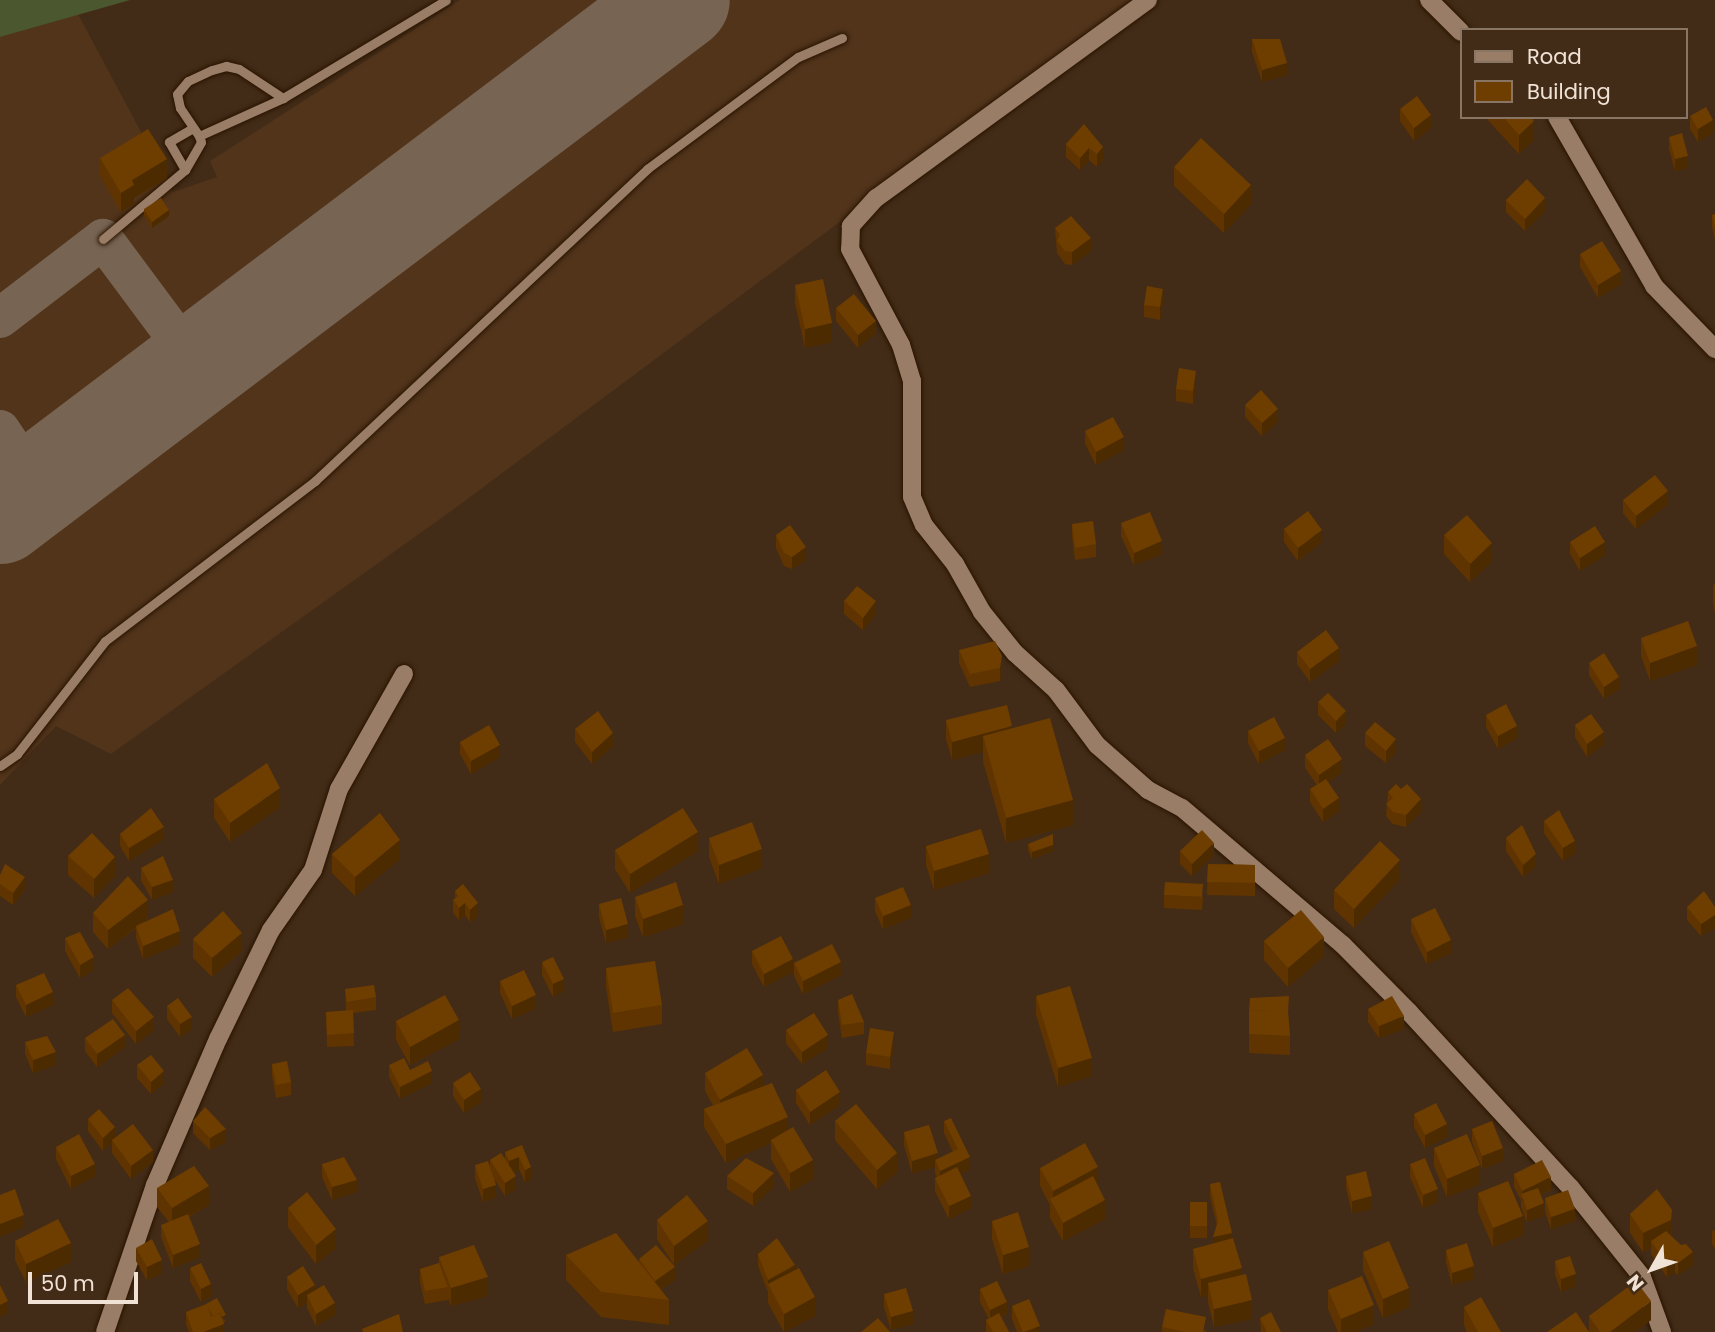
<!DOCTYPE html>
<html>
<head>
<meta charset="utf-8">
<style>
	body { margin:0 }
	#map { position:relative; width:1715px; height:1332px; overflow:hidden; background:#432c17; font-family:Poppins,sans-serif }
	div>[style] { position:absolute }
	.built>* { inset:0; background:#51341a }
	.green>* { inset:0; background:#4b572f }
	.taxiway>* { height:40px; margin:-20px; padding:0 20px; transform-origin:20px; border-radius:20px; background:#786452 }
	.runway>* { height:100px; margin:-50px; padding:0 50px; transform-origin:50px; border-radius:50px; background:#786452 }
	.roads { filter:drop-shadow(0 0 2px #291401) drop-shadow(0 0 2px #291401) }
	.lane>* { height:9px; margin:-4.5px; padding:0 4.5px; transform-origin:4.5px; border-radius:4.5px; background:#997d66 }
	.street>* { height:18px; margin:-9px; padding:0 9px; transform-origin:9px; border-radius:9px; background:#997d66 }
	.wall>* { inset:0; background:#5f3400 }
	.shaded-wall>* { inset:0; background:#4d2b00 }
	.building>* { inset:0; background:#6e3d00 }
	span { translate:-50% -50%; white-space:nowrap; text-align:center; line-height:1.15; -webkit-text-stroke:7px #432c17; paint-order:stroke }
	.legend { position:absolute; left:1460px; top:28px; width:228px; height:91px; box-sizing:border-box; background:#432c17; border:2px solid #897563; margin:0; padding:9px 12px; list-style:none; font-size:21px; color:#f1e2d6 }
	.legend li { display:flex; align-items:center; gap:14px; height:35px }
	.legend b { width:35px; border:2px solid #897563 }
	.north { position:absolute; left:1617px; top:1234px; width:70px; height:70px; -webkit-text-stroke:5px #432c17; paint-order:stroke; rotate:230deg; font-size:19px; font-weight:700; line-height:28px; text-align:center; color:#f1e2d6 }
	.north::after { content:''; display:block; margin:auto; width:24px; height:32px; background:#f1e2d6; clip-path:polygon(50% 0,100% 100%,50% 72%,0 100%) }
	.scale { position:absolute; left:28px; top:1272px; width:110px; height:32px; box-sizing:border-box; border:4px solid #f1e2d6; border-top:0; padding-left:9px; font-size:21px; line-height:24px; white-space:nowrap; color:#f1e2d6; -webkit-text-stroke:5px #432c17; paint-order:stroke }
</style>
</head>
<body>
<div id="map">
	<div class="built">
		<div style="clip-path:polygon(460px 0,1138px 0,454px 509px,111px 754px,56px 726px,0 785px,0 37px,78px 14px,173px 192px,217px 177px,210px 161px)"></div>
	</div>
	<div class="green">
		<div style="clip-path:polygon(0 0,130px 0,0 37px)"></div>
	</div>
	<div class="taxiway">
		<div style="left:0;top:318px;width:130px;rotate:-37.5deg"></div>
		<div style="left:103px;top:239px;width:154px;rotate:53.4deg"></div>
		<div style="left:0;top:430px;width:66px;rotate:56.1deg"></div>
	</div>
	<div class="runway">
		<div style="left:0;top:514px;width:852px;rotate:-37.08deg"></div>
	</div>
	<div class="roads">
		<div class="lane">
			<div style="left:193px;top:128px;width:28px;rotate:150deg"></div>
			<div style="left:169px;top:142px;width:32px;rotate:60deg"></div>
			<div style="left:185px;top:170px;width:32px;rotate:-60deg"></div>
			<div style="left:201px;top:142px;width:6px;rotate:-108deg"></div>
			<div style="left:199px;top:136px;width:34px;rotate:-124deg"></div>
			<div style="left:180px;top:108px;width:14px;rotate:-102deg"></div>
			<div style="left:177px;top:94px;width:17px;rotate:-50deg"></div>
			<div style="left:188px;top:81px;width:26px;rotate:-25deg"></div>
			<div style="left:212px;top:70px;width:15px;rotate:-16deg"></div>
			<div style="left:226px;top:66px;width:13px;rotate:13deg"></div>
			<div style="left:239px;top:69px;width:53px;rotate:33.4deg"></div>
			<div style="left:199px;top:136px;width:92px;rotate:-24.3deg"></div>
			<div style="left:283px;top:98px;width:190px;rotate:-31deg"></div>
			<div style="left:103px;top:239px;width:107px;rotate:-40.1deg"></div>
			<div style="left:0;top:766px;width:21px;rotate:-35deg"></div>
			<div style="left:17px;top:754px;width:143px;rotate:-52.1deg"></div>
			<div style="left:105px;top:641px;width:264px;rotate:-37.3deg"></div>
			<div style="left:315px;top:481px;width:456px;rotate:-43.2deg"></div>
			<div style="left:647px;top:169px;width:188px;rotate:-36.6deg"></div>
			<div style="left:798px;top:57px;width:48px;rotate:-23.4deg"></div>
		</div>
		<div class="street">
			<div style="left:1148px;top:0;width:336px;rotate:143.9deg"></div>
			<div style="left:876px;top:198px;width:38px;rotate:132deg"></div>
			<div style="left:851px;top:226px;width:23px;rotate:92deg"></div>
			<div style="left:850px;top:249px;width:109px;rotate:62deg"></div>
			<div style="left:901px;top:345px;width:38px;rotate:73deg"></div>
			<div style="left:912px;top:381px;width:116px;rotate:90deg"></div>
			<div style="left:912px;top:497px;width:30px;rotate:67deg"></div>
			<div style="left:924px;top:525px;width:50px;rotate:51.5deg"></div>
			<div style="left:955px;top:564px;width:55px;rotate:60.6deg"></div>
			<div style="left:982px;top:612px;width:53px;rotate:51.2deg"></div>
			<div style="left:1015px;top:653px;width:55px;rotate:42.1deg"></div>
			<div style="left:1056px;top:690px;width:69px;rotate:53.3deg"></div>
			<div style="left:1097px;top:745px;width:68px;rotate:41.4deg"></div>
			<div style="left:1148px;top:790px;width:38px;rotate:28deg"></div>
			<div style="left:1182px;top:808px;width:211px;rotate:40.4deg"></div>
			<div style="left:1343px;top:945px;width:94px;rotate:45.4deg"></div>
			<div style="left:1409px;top:1012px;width:238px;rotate:47.4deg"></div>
			<div style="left:1570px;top:1187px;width:115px;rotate:51.3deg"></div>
			<div style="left:1642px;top:1277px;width:59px;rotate:70deg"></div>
			<div style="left:1429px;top:0;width:45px;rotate:45deg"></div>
			<div style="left:1557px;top:117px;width:195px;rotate:60.1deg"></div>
			<div style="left:1654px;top:286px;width:88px;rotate:45.9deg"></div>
			<div style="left:105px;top:1332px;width:155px;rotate:-71.2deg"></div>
			<div style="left:155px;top:1185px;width:159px;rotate:-66.7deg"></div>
			<div style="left:218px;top:1039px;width:121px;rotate:-64.1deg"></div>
			<div style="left:271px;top:930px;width:73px;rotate:-55deg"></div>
			<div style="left:313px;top:870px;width:85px;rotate:-72.2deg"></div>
			<div style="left:339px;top:789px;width:132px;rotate:-60.5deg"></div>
		</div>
	</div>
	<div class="wall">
		<div style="clip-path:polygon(1252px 39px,1287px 75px,1262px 82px,1252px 52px)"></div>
		<div style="clip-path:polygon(1400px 109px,1431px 128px,1414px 141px,1400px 121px)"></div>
		<div style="clip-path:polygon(1690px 116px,1713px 133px,1698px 142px,1690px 129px)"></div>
		<div style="clip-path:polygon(1485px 117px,1531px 117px,1534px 140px,1519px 154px)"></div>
		<div style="clip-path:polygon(1084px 124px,1103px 160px,1097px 167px,1089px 160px,1080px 170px,1066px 157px,1066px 144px)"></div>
		<div style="clip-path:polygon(1669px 137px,1688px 168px,1675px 171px,1669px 149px)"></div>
		<div style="clip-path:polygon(100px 158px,167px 178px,134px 198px,134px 204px,121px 212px,100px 176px)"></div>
		<div style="clip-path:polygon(1174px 167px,1251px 204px,1224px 233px,1174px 186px)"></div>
		<div style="clip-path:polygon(1506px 200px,1545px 211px,1525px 231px,1506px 212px)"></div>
		<div style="clip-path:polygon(144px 209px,169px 216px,152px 228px,144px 216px)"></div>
		<div style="clip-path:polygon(1715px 214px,1715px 240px,1712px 227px,1712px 215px)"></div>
		<div style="clip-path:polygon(1055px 228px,1091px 251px,1072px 265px,1065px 264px,1057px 253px)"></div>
		<div style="clip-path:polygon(1580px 254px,1621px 284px,1598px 298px,1580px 267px)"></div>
		<div style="clip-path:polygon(795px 285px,832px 342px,805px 348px,795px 303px)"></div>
		<div style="clip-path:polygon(1163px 301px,1160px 320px,1144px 317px,1144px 305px)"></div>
		<div style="clip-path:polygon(836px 308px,876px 333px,858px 348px,836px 321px)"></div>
		<div style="clip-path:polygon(1196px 384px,1193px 404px,1176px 401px,1176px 389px)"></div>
		<div style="clip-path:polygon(1245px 405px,1278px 421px,1262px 436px,1245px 417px)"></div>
		<div style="clip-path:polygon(1085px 431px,1124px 450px,1096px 465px,1085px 444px)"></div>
		<div style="clip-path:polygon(1623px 500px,1668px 504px,1636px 529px,1623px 513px)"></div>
		<div style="clip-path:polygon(1121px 523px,1162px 554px,1134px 565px,1121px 536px)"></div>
		<div style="clip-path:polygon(1072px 524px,1096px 544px,1096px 557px,1075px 560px,1072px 537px)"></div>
		<div style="clip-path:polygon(1284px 529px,1322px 542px,1298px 561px,1284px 542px)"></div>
		<div style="clip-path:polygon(776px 535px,806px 560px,792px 569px,784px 566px,776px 548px)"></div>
		<div style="clip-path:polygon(1444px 535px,1492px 562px,1470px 582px,1444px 554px)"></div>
		<div style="clip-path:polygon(1570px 542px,1605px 555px,1580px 571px,1570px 554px)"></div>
		<div style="clip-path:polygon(1715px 584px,1715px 613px,1713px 603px,1713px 585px)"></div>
		<div style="clip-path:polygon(844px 601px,876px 614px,863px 630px,844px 614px)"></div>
		<div style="clip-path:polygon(1641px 638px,1697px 665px,1650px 681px,1641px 656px)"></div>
		<div style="clip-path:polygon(959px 650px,1002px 669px,1000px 681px,970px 687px,959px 663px)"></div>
		<div style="clip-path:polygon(1297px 652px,1339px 661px,1310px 682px,1297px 664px)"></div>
		<div style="clip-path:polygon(1589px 663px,1619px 689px,1604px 699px,1589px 675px)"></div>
		<div style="clip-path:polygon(1318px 702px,1346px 724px,1336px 733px,1318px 715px)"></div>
		<div style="clip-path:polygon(1486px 715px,1517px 738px,1498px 749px,1486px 727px)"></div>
		<div style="clip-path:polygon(946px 720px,1012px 728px,1073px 825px,1006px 843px,983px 761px,983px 752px,952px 760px,946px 739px)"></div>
		<div style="clip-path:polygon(1575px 725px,1604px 744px,1587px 757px,1575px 737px)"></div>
		<div style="clip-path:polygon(575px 729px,613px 746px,592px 764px,575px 742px)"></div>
		<div style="clip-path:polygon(1248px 731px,1285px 750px,1259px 764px,1248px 743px)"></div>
		<div style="clip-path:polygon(1365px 733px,1396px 752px,1386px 763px,1365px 746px)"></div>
		<div style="clip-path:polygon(460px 742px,500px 757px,471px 774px,460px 754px)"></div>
		<div style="clip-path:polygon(1305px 755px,1342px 772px,1328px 782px,1339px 811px,1323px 822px,1310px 802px,1310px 789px,1317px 785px,1305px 768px)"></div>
		<div style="clip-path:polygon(1388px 792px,1421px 812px,1406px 827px,1393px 824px,1386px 816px)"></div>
		<div style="clip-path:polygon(214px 799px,280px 807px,230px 842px,214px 818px)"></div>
		<div style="clip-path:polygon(1544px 821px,1575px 853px,1563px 861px,1544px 833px)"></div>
		<div style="clip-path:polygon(120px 834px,164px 839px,129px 861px,120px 846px)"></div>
		<div style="clip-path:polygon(709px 838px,762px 868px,719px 884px,709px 857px)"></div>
		<div style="clip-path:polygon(1506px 838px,1536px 866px,1523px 877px,1506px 851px)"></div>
		<div style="clip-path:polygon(1028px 844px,1053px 851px,1032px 859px,1028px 850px)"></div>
		<div style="clip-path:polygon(926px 846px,989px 873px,934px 890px,926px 865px)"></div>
		<div style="clip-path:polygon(615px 850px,698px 851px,630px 893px,615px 869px)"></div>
		<div style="clip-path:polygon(1180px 851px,1214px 855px,1192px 876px,1180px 864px)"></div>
		<div style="clip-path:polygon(332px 854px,400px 859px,355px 896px,332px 873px)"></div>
		<div style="clip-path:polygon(68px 856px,115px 876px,94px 898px,68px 875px)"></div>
		<div style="clip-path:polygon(1208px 864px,1255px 865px,1255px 896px,1207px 895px)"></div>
		<div style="clip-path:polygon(141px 868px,173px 892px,152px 900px,141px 880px)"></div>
		<div style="clip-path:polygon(0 875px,25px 889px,13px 905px,0 896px)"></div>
		<div style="clip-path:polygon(1400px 879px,1354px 928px,1334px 909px,1334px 890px)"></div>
		<div style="clip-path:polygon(455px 891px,478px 916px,470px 922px,465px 915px,459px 920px,453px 913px,453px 900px,455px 899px)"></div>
		<div style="clip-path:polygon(1164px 895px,1203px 897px,1202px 910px,1164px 908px)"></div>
		<div style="clip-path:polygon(635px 897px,683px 924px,643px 937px,635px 916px)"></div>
		<div style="clip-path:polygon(875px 898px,911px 918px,883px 929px,875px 911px)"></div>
		<div style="clip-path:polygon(599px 904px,628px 937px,606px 943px,599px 917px)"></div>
		<div style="clip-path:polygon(1687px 907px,1715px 907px,1715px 928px,1701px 936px,1687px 920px)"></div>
		<div style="clip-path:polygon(93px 913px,148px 918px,142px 923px,180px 944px,143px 959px,136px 938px,136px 928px,108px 949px,93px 932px)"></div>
		<div style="clip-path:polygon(1411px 919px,1451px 953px,1427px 964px,1411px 932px)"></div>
		<div style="clip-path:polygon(65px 938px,94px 970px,80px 978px,65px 951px)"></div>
		<div style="clip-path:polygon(193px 939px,242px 951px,212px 977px,193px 958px)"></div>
		<div style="clip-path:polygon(1264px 941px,1324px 956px,1288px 987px,1264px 960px)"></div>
		<div style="clip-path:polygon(752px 951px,793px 972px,764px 987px,752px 964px)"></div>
		<div style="clip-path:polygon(542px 962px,564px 991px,553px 997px,542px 975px)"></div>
		<div style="clip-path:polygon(794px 963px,841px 975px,803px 994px,794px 976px)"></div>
		<div style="clip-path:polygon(606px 968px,662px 1005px,662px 1024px,613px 1032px,606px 987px)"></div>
		<div style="clip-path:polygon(500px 981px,536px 1008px,512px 1019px,500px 993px)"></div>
		<div style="clip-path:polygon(16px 985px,53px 1005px,26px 1017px,16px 997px)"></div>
		<div style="clip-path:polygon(345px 989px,376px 997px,376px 1010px,353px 1013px,354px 1046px,327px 1047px,326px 1012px,346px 1011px)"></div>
		<div style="clip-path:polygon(1036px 996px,1092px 1076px,1058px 1087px,1036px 1015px)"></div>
		<div style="clip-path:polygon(112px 1000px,154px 1030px,136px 1044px,112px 1013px)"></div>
		<div style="clip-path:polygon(838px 1000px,864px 1022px,864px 1034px,842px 1038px,838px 1012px)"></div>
		<div style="clip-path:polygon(167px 1006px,192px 1029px,180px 1037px,167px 1019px)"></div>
		<div style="clip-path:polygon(1368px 1009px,1404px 1029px,1379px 1038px,1368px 1022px)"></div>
		<div style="clip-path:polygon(1249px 1010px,1288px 1016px,1290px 1036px,1290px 1055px,1249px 1053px)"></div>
		<div style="clip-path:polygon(396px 1021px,459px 1039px,410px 1065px,396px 1040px)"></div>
		<div style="clip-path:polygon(786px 1030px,828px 1048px,802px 1064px,786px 1043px)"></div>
		<div style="clip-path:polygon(85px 1038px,125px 1047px,97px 1067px,85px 1051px)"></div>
		<div style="clip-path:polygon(25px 1042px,56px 1065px,33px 1073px,25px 1054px)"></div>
		<div style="clip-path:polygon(894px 1045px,890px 1069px,866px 1065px,866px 1053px)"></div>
		<div style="clip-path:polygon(272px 1064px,291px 1082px,291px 1095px,276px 1098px,272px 1076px)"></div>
		<div style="clip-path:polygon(137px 1065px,164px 1083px,151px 1094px,137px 1078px)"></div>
		<div style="clip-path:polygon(389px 1065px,410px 1070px,432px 1083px,400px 1099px,389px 1077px)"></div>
		<div style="clip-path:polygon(705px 1073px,763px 1087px,788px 1130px,813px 1179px,790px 1192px,771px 1159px,771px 1143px,726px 1163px,704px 1127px,704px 1109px,713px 1105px,705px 1091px)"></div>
		<div style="clip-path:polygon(453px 1083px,481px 1102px,464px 1113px,453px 1096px)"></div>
		<div style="clip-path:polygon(796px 1090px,840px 1105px,810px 1125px,796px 1103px)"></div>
		<div style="clip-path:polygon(1414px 1114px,1447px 1137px,1425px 1148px,1414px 1127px)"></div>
		<div style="clip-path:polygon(88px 1119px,115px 1138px,153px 1162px,131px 1179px,112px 1153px,112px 1143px,103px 1151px,88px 1131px)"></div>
		<div style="clip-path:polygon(193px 1121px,226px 1142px,210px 1150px,193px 1133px)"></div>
		<div style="clip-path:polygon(835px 1121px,897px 1172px,877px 1189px,835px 1140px)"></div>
		<div style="clip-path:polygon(944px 1121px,970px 1169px,960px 1174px,971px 1208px,949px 1219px,935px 1191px,935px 1178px,937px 1177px,935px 1173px,935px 1167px,912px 1173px,904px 1145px,904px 1132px,938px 1159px,953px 1152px,944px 1133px)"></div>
		<div style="clip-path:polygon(1472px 1129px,1503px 1161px,1482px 1169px,1472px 1142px)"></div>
		<div style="clip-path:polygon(522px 1145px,531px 1180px,525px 1182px,519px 1169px,514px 1172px,516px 1189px,505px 1196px,495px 1180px,496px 1197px,483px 1202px,475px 1178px,475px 1165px,490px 1166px,490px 1160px,505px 1159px,505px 1152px)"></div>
		<div style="clip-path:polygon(56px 1147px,95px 1176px,71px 1189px,56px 1159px)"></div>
		<div style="clip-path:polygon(1434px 1148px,1480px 1184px,1447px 1197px,1434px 1166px)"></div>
		<div style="clip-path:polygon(322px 1164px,357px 1192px,332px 1200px,322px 1177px)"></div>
		<div style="clip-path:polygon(1410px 1164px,1438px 1202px,1423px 1208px,1410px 1177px)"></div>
		<div style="clip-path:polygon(1040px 1168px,1098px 1185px,1105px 1219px,1063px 1241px,1050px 1218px,1050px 1205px,1040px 1186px)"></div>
		<div style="clip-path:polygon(1514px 1174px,1551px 1190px,1541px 1195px,1544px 1216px,1527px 1222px,1521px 1207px,1521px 1200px,1514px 1187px)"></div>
		<div style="clip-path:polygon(727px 1176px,774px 1186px,753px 1206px,727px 1189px)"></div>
		<div style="clip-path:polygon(1346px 1176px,1372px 1209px,1352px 1213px,1346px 1188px)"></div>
		<div style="clip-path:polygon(1210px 1184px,1232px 1239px,1252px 1319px,1214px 1327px,1208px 1302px,1208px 1296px,1201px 1297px,1193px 1268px,1193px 1249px,1213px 1244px,1217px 1226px,1210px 1196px)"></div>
		<div style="clip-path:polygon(157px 1188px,209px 1205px,189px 1217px,200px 1257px,173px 1268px,161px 1237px,161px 1225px,169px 1222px,157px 1207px)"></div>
		<div style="clip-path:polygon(1478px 1193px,1523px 1235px,1493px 1247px,1478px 1212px)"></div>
		<div style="clip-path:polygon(1545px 1198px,1575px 1221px,1551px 1229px,1545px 1211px)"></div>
		<div style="clip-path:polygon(1190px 1202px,1207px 1202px,1207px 1238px,1190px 1238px)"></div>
		<div style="clip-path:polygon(288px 1208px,336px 1248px,316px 1264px,288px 1227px)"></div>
		<div style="clip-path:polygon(1630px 1214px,1672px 1229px,1671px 1236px,1693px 1265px,1678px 1275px,1675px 1272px,1667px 1277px,1651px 1254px,1651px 1248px,1643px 1252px,1630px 1233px)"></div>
		<div style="clip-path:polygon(657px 1220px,708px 1240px,674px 1265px,657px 1239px)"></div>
		<div style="clip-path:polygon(992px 1221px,1029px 1266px,1003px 1274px,992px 1239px)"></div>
		<div style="clip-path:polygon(1715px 1230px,1715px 1249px,1712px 1244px,1712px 1231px)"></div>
		<div style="clip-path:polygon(15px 1241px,71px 1262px,26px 1282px,15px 1260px)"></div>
		<div style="clip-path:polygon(136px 1248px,162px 1273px,147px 1280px,136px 1261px)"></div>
		<div style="clip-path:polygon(1446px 1250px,1474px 1279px,1452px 1285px,1446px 1262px)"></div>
		<div style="clip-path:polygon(1363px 1252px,1409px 1307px,1383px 1318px,1363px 1270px)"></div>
		<div style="clip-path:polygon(758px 1254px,795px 1270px,815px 1316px,784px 1332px,768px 1303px,768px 1292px,758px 1266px)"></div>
		<div style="clip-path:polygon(566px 1255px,639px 1262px,639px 1259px,675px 1280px,660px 1290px,669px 1300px,669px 1325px,601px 1317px,566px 1280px)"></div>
		<div style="clip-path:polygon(439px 1257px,488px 1296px,451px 1306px,448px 1298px,448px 1300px,425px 1304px,420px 1282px,420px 1269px,439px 1263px)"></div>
		<div style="clip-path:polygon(1555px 1261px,1576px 1286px,1561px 1292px,1555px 1274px)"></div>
		<div style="clip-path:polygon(190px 1268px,211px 1297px,201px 1302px,190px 1281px)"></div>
		<div style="clip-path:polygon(287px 1277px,315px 1290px,335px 1315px,316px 1326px,307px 1308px,307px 1303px,298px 1308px,287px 1289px)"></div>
		<div style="clip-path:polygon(980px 1289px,1007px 1314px,1001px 1317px,1009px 1332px,986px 1332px,986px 1320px,989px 1319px,980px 1302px)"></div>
		<div style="clip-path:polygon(1328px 1290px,1374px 1324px,1355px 1332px,1338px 1332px,1328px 1309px)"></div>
		<div style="clip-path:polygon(884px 1294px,913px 1324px,891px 1330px,884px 1307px)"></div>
		<div style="clip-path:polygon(206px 1304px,226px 1321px,224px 1322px,224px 1332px,189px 1332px,186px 1324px,186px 1312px)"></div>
		<div style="clip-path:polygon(1012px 1306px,1040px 1332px,1017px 1332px,1012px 1319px)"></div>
		<div style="clip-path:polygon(1464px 1307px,1501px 1332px,1467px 1332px,1464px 1325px)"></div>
		<div style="clip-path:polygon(1589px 1316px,1651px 1320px,1635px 1332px,1547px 1332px,1589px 1331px)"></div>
		<div style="clip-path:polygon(1260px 1318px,1281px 1332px,1261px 1332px)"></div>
		<div style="clip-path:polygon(1162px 1327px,1206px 1330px,1206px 1332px,1162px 1332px)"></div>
	</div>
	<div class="shaded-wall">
		<div style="clip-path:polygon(1287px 63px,1287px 75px,1262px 82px,1262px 70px)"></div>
		<div style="clip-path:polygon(1431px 115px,1431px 128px,1414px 141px,1414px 128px)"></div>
		<div style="clip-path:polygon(1713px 120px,1713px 133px,1698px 142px,1698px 129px)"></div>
		<div style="clip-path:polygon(1534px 121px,1534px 140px,1519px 154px,1519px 135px)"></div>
		<div style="clip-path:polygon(1103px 147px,1103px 160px,1097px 167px,1097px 154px)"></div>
		<div style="clip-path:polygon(1089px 148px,1089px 160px,1080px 170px,1080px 158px)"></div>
		<div style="clip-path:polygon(1688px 156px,1688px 168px,1675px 171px,1675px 159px)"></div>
		<div style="clip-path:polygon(167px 159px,167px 178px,134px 198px,134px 204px,121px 212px,121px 193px,132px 180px)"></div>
		<div style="clip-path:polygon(1251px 185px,1251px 204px,1224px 233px,1224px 214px)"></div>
		<div style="clip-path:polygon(1545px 198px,1545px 211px,1525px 231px,1525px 219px)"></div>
		<div style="clip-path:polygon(169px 210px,169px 216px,152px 228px,152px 222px)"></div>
		<div style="clip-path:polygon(1091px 238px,1091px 251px,1072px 265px,1072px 252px)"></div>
		<div style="clip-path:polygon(1621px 271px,1621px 284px,1598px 298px,1598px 285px)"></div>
		<div style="clip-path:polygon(1163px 289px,1163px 301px,1160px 320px,1160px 307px)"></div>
		<div style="clip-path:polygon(876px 321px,876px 333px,858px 348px,858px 335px)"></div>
		<div style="clip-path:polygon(832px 323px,832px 342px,805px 348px,805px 329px)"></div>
		<div style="clip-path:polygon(1196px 371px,1196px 384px,1193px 404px,1193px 391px)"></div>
		<div style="clip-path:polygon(1278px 409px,1278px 421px,1262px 436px,1262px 423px)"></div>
		<div style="clip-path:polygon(1124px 437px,1124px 450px,1096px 465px,1096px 452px)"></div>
		<div style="clip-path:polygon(1668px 491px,1668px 504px,1636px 529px,1636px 516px)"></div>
		<div style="clip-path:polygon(1322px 530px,1322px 542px,1298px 561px,1298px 548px)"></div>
		<div style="clip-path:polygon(1162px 541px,1162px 554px,1134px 565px,1134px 553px)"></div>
		<div style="clip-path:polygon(1605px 542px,1605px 555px,1580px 571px,1580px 558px)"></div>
		<div style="clip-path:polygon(1492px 543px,1492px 562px,1470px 582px,1470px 564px)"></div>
		<div style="clip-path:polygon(806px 547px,806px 560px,792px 569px,792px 557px)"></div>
		<div style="clip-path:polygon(876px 601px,876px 614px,863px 630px,863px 618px)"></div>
		<div style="clip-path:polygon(1697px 646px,1697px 665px,1650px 681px,1650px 663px)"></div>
		<div style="clip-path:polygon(1339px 648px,1339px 661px,1310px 682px,1310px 669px)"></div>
		<div style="clip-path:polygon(1002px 656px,1002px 669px,1000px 681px,1000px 668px)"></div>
		<div style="clip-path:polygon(1619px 677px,1619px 689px,1604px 699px,1604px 687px)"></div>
		<div style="clip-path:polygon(1346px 711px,1346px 724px,1336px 733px,1336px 721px)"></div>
		<div style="clip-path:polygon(1012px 726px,1012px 745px,983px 736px,983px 752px,952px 760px,952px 742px)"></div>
		<div style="clip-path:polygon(1517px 726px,1517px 738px,1498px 749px,1498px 736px)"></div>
		<div style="clip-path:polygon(1604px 732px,1604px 744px,1587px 757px,1587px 744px)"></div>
		<div style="clip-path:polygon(613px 733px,613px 746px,592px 764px,592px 752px)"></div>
		<div style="clip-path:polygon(1285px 738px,1285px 750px,1259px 764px,1259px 751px)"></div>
		<div style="clip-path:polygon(1396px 739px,1396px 752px,1386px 763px,1386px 751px)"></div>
		<div style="clip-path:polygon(500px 745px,500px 757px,471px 774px,471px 761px)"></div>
		<div style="clip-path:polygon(1342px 759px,1342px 772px,1319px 788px,1319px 775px)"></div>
		<div style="clip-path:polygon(280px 788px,280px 807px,230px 842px,230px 823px)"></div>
		<div style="clip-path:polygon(1339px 798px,1339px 811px,1323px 822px,1323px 809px)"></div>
		<div style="clip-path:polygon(1421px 799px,1421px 812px,1406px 827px,1406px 815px)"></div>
		<div style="clip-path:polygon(1073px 800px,1073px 825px,1006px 843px,1006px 818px)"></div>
		<div style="clip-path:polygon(164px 827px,164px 839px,129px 861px,129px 848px)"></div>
		<div style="clip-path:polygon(698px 832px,698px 851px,630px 893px,630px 874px)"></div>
		<div style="clip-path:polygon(1053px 834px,1053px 851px,1032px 859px,1032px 852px)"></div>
		<div style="clip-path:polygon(400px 840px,400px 859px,355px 896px,355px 877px)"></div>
		<div style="clip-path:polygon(1575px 841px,1575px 853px,1563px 861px,1563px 848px)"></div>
		<div style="clip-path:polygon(1214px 843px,1214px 855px,1192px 876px,1192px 864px)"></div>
		<div style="clip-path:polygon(762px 849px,762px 868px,719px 884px,719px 865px)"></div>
		<div style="clip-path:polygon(989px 854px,989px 873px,934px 890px,934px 871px)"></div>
		<div style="clip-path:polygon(1536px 854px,1536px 866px,1523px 877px,1523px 865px)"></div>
		<div style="clip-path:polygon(115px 857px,115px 876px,94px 898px,94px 879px)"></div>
		<div style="clip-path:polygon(1400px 860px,1400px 879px,1354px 928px,1354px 909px)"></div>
		<div style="clip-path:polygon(25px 877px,25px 889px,13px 905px,13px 893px)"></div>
		<div style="clip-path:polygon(173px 880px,173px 892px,152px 900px,152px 887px)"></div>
		<div style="clip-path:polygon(148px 900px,148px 918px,108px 949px,108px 930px)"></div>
		<div style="clip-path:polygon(465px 903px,465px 915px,459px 920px,459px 908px)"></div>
		<div style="clip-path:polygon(478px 903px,478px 916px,470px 922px,470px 910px)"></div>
		<div style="clip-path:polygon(683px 905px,683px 924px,643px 937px,643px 919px)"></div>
		<div style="clip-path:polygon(911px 905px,911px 918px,883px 929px,883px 916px)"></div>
		<div style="clip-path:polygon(1715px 915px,1715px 928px,1701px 936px,1701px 924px)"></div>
		<div style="clip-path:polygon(628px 924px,628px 937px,606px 943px,606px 930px)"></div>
		<div style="clip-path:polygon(180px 931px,180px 944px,143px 959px,143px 946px)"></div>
		<div style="clip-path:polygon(242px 933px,242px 951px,212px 977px,212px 958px)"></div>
		<div style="clip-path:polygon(1324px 937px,1324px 956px,1288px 987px,1288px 968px)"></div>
		<div style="clip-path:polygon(1451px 940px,1451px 953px,1427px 964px,1427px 952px)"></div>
		<div style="clip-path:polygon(94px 957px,94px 970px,80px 978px,80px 965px)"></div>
		<div style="clip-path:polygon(793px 959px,793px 972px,764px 987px,764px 974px)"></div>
		<div style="clip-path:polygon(841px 962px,841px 975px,803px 994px,803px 981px)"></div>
		<div style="clip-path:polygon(564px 979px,564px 991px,553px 997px,553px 984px)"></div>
		<div style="clip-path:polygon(53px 992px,53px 1005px,26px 1017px,26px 1005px)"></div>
		<div style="clip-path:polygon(536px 995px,536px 1008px,512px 1019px,512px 1006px)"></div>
		<div style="clip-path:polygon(1404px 1016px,1404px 1029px,1379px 1038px,1379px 1026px)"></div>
		<div style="clip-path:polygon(154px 1017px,154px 1030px,136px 1044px,136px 1031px)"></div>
		<div style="clip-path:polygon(192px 1017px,192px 1029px,180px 1037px,180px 1024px)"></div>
		<div style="clip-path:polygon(459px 1020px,459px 1039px,410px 1065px,410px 1047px)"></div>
		<div style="clip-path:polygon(894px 1032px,894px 1045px,890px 1069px,890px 1057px)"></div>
		<div style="clip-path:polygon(125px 1035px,125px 1047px,97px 1067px,97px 1054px)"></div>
		<div style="clip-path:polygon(828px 1035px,828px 1048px,802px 1064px,802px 1052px)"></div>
		<div style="clip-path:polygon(56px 1052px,56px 1065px,33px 1073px,33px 1060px)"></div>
		<div style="clip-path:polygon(1092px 1058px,1092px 1076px,1058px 1087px,1058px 1068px)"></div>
		<div style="clip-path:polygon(164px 1071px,164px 1083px,151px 1094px,151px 1082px)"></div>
		<div style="clip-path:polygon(432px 1071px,432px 1083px,400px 1099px,400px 1087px)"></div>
		<div style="clip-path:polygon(763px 1075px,763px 1094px,720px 1119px,720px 1100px)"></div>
		<div style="clip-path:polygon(481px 1089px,481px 1102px,464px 1113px,464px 1100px)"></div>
		<div style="clip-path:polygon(840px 1092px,840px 1105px,810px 1125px,810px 1112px)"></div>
		<div style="clip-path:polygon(788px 1117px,788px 1135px,771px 1140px,771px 1143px,726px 1163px,726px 1144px)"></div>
		<div style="clip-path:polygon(1447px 1124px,1447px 1137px,1425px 1148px,1425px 1135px)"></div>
		<div style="clip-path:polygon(115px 1127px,115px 1140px,112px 1140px,112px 1143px,103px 1151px,103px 1138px)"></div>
		<div style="clip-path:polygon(226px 1129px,226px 1142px,210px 1150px,210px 1138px)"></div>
		<div style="clip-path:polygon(1503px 1148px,1503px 1161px,1482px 1169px,1482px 1156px)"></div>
		<div style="clip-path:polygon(153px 1150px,153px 1162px,131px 1179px,131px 1166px)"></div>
		<div style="clip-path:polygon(897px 1153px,897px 1172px,877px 1189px,877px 1170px)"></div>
		<div style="clip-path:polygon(938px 1153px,938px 1166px,935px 1160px,935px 1167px,912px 1173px,912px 1161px)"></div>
		<div style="clip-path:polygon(519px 1157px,519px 1169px,509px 1174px,509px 1161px)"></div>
		<div style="clip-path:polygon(970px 1157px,970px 1169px,940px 1184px,940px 1171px)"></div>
		<div style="clip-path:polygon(813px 1160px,813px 1179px,790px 1192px,790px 1173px)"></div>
		<div style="clip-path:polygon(95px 1164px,95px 1176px,71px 1189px,71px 1176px)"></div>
		<div style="clip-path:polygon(1480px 1165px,1480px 1184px,1447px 1197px,1447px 1179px)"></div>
		<div style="clip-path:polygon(531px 1167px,531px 1180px,525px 1182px,525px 1170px)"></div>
		<div style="clip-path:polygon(1098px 1167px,1098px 1185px,1055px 1208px,1053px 1204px,1053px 1191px)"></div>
		<div style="clip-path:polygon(774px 1173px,774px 1186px,753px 1206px,753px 1193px)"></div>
		<div style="clip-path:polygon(516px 1176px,516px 1189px,505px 1196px,505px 1183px)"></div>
		<div style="clip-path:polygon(1551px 1177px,1551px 1190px,1524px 1203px,1522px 1199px,1522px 1191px)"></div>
		<div style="clip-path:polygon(357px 1180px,357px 1192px,332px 1200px,332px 1187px)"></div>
		<div style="clip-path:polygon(496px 1185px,496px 1197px,483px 1202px,483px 1189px)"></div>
		<div style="clip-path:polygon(209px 1186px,209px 1205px,172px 1226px,172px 1208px)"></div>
		<div style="clip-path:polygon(1438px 1189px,1438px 1202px,1423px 1208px,1423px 1195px)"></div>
		<div style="clip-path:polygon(971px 1196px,971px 1208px,949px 1219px,949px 1206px)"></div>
		<div style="clip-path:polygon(1372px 1196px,1372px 1209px,1352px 1213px,1352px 1201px)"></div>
		<div style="clip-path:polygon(1105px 1200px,1105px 1219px,1063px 1241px,1063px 1223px)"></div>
		<div style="clip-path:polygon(1544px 1203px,1544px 1216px,1527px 1222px,1527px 1210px)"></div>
		<div style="clip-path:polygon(1575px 1209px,1575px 1221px,1551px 1229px,1551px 1217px)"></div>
		<div style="clip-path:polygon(1672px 1210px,1672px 1229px,1671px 1239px,1651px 1241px,1651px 1248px,1643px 1252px,1643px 1233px)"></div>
		<div style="clip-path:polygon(24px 1215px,24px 1227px,0 1237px,0 1224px)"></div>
		<div style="clip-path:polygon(1523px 1216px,1523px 1235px,1493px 1247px,1493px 1228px)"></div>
		<div style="clip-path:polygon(708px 1221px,708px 1240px,674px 1265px,674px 1246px)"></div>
		<div style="clip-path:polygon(336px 1229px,336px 1248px,316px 1264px,316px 1245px)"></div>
		<div style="clip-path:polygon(1232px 1233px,1232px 1246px,1213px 1250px,1213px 1237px)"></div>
		<div style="clip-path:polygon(71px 1243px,71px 1262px,26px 1282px,26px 1264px)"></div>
		<div style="clip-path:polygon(200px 1244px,200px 1257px,173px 1268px,173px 1255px)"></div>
		<div style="clip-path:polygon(1029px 1247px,1029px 1266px,1003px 1274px,1003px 1255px)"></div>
		<div style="clip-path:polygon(1693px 1252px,1693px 1265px,1678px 1275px,1678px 1263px)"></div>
		<div style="clip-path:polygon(1675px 1259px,1675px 1272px,1667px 1277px,1667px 1265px)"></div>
		<div style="clip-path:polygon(162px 1260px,162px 1273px,147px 1280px,147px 1267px)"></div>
		<div style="clip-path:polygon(795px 1265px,795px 1277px,768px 1284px,768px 1293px,768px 1280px)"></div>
		<div style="clip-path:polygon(1474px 1266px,1474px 1279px,1452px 1285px,1452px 1273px)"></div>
		<div style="clip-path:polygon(675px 1267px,675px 1280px,655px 1293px,655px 1281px)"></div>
		<div style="clip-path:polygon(1242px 1268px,1242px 1287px,1208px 1283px,1208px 1296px,1201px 1297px,1201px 1279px)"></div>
		<div style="clip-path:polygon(1576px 1274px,1576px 1286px,1561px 1292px,1561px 1279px)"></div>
		<div style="clip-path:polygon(488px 1277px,488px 1296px,451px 1306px,451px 1288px)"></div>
		<div style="clip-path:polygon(211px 1284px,211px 1297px,201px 1302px,201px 1289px)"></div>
		<div style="clip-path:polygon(315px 1285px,315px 1298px,307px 1295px,307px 1303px,298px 1308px,298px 1295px)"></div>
		<div style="clip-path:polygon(1409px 1288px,1409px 1307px,1383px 1318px,1383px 1299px)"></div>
		<div style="clip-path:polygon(815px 1297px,815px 1316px,784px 1332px,784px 1314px)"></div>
		<div style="clip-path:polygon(1252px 1300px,1252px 1319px,1214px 1327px,1214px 1309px)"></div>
		<div style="clip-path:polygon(8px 1301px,8px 1313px,0 1317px,0 1305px)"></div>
		<div style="clip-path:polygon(1651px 1301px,1651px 1320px,1635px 1332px,1610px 1332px)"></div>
		<div style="clip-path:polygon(1007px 1302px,1007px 1314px,990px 1322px,990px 1310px)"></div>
		<div style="clip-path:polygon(335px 1303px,335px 1315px,316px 1326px,316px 1314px)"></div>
		<div style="clip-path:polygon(1374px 1305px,1374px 1324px,1355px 1332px,1341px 1332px,1341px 1319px)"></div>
		<div style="clip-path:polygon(913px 1311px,913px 1324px,891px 1330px,891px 1317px)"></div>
		<div style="clip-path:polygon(224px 1324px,224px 1332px,203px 1332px)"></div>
		<div style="clip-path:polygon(1040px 1326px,1040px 1332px,1025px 1332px)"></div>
	</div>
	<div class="building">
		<div style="clip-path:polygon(1252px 39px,1280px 39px,1287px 63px,1262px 70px)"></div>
		<div style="clip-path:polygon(1417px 96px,1431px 115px,1414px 128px,1400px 109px)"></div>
		<div style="clip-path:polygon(1706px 107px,1713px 120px,1698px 129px,1690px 116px)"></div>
		<div style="clip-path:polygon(1503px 117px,1531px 117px,1534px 121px,1519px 135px)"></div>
		<div style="clip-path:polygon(1084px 124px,1103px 147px,1097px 154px,1089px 148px,1080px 158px,1066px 144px)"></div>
		<div style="clip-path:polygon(148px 129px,167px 159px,132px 180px,134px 185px,121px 193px,100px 158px)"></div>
		<div style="clip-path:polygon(1682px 133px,1688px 156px,1675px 159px,1669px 137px)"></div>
		<div style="clip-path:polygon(1201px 138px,1251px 185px,1224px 214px,1174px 167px)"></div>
		<div style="clip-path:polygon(1527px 179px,1545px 198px,1525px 219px,1506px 200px)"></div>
		<div style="clip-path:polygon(161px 198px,169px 210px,152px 222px,144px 209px)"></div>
		<div style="clip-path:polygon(1715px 214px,1715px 227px,1712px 215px)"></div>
		<div style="clip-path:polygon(1071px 216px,1091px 238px,1072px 252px,1065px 251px,1057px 241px,1060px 235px,1055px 228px)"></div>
		<div style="clip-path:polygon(1602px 241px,1621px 271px,1598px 285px,1580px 254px)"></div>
		<div style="clip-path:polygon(823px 279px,832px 323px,805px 329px,795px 285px)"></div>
		<div style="clip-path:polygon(1147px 286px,1163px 289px,1160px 307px,1144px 305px)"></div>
		<div style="clip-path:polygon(854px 294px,876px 321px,858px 335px,836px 308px)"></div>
		<div style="clip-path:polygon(1179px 368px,1196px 371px,1193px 391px,1176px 389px)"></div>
		<div style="clip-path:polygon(1261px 390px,1278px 409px,1262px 423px,1245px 405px)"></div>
		<div style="clip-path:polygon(1113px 417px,1124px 437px,1096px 452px,1085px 431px)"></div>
		<div style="clip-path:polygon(1655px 475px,1668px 491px,1636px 516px,1623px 500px)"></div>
		<div style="clip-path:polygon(1308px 511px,1322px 530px,1298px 548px,1284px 529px)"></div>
		<div style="clip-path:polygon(1150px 512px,1162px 541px,1134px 553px,1121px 523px)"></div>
		<div style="clip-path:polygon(1467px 515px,1492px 543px,1470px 564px,1444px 535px)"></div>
		<div style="clip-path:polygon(1093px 521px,1096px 544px,1075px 548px,1072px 524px)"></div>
		<div style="clip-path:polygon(790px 525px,806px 547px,792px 557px,784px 553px,776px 535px)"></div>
		<div style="clip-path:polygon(1595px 526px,1605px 542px,1580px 558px,1570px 542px)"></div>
		<div style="clip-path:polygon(857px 586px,876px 601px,863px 618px,844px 601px)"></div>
		<div style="clip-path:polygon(1688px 621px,1697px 646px,1650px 663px,1641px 638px)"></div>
		<div style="clip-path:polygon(1326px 630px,1339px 648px,1310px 669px,1297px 652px)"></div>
		<div style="clip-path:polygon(995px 641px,1002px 656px,1000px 668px,970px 674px,959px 650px)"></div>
		<div style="clip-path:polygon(1604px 653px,1619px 677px,1604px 687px,1589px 663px)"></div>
		<div style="clip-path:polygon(1328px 693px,1346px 711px,1336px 721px,1318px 702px)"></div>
		<div style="clip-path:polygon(1506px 704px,1517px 726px,1498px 736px,1486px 715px)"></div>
		<div style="clip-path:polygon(1007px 705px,1012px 726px,952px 742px,946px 720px)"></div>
		<div style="clip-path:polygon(598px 711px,613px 733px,592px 752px,575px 729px)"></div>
		<div style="clip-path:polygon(1591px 714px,1604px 732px,1587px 744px,1575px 725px)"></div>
		<div style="clip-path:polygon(1274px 717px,1285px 738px,1259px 751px,1248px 731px)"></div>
		<div style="clip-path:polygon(1050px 718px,1073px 800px,1006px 818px,983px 736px)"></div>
		<div style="clip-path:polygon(1375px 722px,1396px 739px,1386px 751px,1365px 733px)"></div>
		<div style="clip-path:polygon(489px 725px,500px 745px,471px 761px,460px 742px)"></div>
		<div style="clip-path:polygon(1328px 739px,1342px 759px,1319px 775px,1305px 755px)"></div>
		<div style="clip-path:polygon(267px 763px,280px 788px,230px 823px,214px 799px)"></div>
		<div style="clip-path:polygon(1326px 779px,1339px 798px,1323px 809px,1310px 789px)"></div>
		<div style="clip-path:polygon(1396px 784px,1401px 789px,1407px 784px,1421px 799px,1406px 815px,1393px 812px,1386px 804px,1393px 798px,1388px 792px)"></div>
		<div style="clip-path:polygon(151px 808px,164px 827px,129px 848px,120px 834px)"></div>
		<div style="clip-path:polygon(683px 808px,698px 832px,630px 874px,615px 850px)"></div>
		<div style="clip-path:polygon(1559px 810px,1575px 841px,1563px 848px,1544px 821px)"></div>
		<div style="clip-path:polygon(380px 813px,400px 840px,355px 877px,332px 854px)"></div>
		<div style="clip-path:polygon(752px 822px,762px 849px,719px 865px,709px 838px)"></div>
		<div style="clip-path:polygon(1522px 825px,1536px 854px,1523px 865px,1506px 838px)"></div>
		<div style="clip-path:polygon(981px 829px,989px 854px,934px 871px,926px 846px)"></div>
		<div style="clip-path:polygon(1202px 830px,1214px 843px,1192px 864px,1180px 851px)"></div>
		<div style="clip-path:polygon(92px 833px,115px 857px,94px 879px,68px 856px)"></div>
		<div style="clip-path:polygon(1053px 834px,1053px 845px,1032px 852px,1028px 844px)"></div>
		<div style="clip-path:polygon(1380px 841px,1400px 860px,1354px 909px,1334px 890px)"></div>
		<div style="clip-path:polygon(163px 856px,173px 880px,152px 887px,141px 868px)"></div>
		<div style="clip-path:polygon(5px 864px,25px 877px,13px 893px,0 884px,0 875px)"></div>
		<div style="clip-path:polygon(1208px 864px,1255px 865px,1255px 883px,1207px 882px)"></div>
		<div style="clip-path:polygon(128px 876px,148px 900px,108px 930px,93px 913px)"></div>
		<div style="clip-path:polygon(676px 882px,683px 905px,643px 919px,635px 897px)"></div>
		<div style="clip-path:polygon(1165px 882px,1203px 884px,1202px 897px,1164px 895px)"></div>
		<div style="clip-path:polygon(463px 884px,478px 903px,470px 910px,465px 903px,459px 908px,453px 900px,458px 896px,455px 891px)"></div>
		<div style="clip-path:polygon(903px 887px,911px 905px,883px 916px,875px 898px)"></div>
		<div style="clip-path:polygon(1704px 891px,1715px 907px,1715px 915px,1701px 924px,1687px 907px)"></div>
		<div style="clip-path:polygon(621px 898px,628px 924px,606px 930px,599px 904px)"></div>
		<div style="clip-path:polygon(1435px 908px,1451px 940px,1427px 952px,1411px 919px)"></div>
		<div style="clip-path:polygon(173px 909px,180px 931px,143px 946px,136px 926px)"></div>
		<div style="clip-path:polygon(1301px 910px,1324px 937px,1288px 968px,1264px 941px)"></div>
		<div style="clip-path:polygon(223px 911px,242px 933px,212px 958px,193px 939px)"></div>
		<div style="clip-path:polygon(80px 932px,94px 957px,80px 965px,65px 938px)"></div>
		<div style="clip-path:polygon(781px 936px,793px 959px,764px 974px,752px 951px)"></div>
		<div style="clip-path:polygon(832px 944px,841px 962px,803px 981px,794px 963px)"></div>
		<div style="clip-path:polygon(553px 957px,564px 979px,553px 984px,542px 962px)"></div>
		<div style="clip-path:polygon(655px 961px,662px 1005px,613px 1013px,606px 968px)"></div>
		<div style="clip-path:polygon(524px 970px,536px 995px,512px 1006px,500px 981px)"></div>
		<div style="clip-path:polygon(44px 973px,53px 992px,26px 1005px,16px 985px)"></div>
		<div style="clip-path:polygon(374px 985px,376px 997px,347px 1002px,345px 989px)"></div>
		<div style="clip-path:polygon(1070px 986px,1092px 1058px,1058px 1068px,1036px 996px)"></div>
		<div style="clip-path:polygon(128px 988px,154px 1017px,136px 1031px,112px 1000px)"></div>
		<div style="clip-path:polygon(852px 994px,864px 1022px,842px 1025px,838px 1000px)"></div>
		<div style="clip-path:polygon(445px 995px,459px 1020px,410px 1047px,396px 1021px)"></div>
		<div style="clip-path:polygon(1289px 996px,1288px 1012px,1249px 1010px,1250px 998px)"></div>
		<div style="clip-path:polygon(1392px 996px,1404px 1016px,1379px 1026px,1368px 1009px)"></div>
		<div style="clip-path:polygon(178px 998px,192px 1017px,180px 1024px,167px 1006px)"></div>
		<div style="clip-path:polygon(353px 1010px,354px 1033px,327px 1035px,326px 1012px)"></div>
		<div style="clip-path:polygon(1249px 1010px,1288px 1011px,1290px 1036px,1249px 1034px)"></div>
		<div style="clip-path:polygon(814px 1013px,828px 1035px,802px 1052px,786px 1030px)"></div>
		<div style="clip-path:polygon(113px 1019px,125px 1035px,97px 1054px,85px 1038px)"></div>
		<div style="clip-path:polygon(870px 1028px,894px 1032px,890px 1057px,866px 1053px)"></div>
		<div style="clip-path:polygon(47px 1036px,56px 1052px,33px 1060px,25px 1042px)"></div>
		<div style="clip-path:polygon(747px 1048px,763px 1075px,720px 1100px,705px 1073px)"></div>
		<div style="clip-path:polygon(151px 1055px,164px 1071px,151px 1082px,137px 1065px)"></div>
		<div style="clip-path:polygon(404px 1058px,410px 1070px,428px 1061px,432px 1071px,400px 1087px,389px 1065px)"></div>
		<div style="clip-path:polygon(287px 1061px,291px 1082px,276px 1085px,272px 1064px)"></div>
		<div style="clip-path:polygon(826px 1070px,840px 1092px,810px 1112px,796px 1090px)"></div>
		<div style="clip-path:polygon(470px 1072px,481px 1089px,464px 1100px,453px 1083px)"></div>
		<div style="clip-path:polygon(772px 1083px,788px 1117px,726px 1144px,704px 1109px)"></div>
		<div style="clip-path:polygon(1436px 1103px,1447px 1124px,1425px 1135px,1414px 1114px)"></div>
		<div style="clip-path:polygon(856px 1104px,897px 1153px,877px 1170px,835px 1121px)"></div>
		<div style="clip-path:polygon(205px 1107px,226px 1129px,210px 1138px,193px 1121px)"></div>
		<div style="clip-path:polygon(99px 1109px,115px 1127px,103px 1138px,88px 1119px)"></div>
		<div style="clip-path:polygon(951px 1118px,970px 1157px,940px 1171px,935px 1160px,958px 1149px,944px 1121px)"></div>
		<div style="clip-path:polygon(1492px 1121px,1503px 1148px,1482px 1156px,1472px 1129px)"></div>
		<div style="clip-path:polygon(133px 1124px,153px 1150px,131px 1166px,112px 1140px)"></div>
		<div style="clip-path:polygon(929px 1125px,938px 1153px,912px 1161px,904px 1132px)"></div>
		<div style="clip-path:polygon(793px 1127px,813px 1160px,790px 1173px,771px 1140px)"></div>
		<div style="clip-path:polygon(79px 1134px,95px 1164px,71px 1176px,56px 1147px)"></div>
		<div style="clip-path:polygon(1467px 1134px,1480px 1165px,1447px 1179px,1434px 1148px)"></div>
		<div style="clip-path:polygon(1085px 1143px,1098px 1167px,1053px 1191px,1040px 1168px)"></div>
		<div style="clip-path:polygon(522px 1145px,531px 1167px,525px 1170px,519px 1157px,509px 1161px,505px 1152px)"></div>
		<div style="clip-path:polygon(501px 1153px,516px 1176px,505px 1183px,490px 1160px)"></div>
		<div style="clip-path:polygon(344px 1157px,357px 1180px,332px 1187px,322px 1164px)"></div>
		<div style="clip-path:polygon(746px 1158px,774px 1173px,753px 1193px,727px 1176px)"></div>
		<div style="clip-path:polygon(1425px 1158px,1438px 1189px,1423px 1195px,1410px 1164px)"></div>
		<div style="clip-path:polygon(1542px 1160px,1551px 1177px,1522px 1191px,1514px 1174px)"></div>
		<div style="clip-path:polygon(488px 1161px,496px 1185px,483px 1189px,475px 1165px)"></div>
		<div style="clip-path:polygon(194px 1166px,209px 1186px,172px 1208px,157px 1188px)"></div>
		<div style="clip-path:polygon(957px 1167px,971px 1196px,949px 1206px,935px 1178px)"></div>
		<div style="clip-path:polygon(1366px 1171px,1372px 1196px,1352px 1201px,1346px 1176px)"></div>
		<div style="clip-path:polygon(1093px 1176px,1105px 1200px,1063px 1223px,1050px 1199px)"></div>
		<div style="clip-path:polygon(1508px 1181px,1523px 1216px,1493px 1228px,1478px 1193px)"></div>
		<div style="clip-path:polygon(1220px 1182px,1232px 1233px,1213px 1237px,1218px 1221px,1210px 1184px)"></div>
		<div style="clip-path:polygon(1538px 1188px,1544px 1203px,1527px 1210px,1521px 1194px)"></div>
		<div style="clip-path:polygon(15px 1189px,24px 1215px,0 1224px,0 1195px)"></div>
		<div style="clip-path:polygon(1657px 1189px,1672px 1210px,1671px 1220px,1643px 1233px,1630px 1214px)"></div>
		<div style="clip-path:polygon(1568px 1190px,1575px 1209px,1551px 1217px,1545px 1198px)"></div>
		<div style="clip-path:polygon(307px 1192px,336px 1229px,316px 1245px,288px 1208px)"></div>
		<div style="clip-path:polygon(687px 1195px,708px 1221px,674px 1246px,657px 1220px)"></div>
		<div style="clip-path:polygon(1190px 1202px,1207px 1202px,1207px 1226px,1190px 1226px)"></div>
		<div style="clip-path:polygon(1018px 1212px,1029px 1247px,1003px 1255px,992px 1221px)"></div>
		<div style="clip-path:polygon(188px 1214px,200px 1244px,173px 1255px,161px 1225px)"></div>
		<div style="clip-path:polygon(58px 1219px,71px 1243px,26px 1264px,15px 1241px)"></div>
		<div style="clip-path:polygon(1666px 1231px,1681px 1245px,1686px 1244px,1693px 1252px,1678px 1263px,1675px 1259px,1667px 1265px,1651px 1241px)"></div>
		<div style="clip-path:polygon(616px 1233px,669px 1300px,601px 1292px,566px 1255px)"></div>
		<div style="clip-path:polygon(777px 1238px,795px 1265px,768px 1280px,758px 1254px)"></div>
		<div style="clip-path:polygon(1233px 1238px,1242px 1268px,1201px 1279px,1193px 1249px)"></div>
		<div style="clip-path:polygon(152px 1239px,162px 1260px,147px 1267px,136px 1248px)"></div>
		<div style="clip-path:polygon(1389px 1241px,1409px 1288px,1383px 1299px,1363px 1252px)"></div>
		<div style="clip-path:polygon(1467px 1243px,1474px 1266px,1452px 1273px,1446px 1250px)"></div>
		<div style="clip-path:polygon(474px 1245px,488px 1277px,451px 1288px,439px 1257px)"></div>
		<div style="clip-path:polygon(656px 1245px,675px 1267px,655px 1281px,639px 1259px)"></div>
		<div style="clip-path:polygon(1570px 1256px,1576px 1274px,1561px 1279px,1555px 1261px)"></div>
		<div style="clip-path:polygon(201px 1263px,211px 1284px,201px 1289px,190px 1268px)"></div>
		<div style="clip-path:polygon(439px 1263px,448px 1287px,425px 1291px,420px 1269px)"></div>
		<div style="clip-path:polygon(303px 1266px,315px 1285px,298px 1295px,287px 1277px)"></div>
		<div style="clip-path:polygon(799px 1268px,815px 1297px,784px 1314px,768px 1284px)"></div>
		<div style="clip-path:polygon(1246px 1274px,1252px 1300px,1214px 1309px,1208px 1283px)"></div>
		<div style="clip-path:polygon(1362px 1276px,1374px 1305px,1341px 1319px,1328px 1290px)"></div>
		<div style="clip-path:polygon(997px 1281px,1007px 1302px,990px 1310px,980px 1289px)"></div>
		<div style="clip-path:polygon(1636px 1281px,1651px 1301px,1610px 1332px,1600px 1332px,1589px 1316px)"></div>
		<div style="clip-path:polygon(0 1285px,8px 1301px,0 1305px)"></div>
		<div style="clip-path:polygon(324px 1285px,335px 1303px,316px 1314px,307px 1295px)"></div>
		<div style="clip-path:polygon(906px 1288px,913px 1311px,891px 1317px,884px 1294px)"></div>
		<div style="clip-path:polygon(1481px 1297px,1501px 1332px,1478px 1332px,1464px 1307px)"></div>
		<div style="clip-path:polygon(217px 1298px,226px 1315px,222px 1317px,220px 1313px,213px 1316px,206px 1304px)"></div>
		<div style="clip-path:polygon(1029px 1299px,1040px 1326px,1023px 1332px,1012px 1306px)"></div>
		<div style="clip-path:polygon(207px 1304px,211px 1317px,220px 1313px,224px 1324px,203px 1332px,193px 1332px,186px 1312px)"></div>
		<div style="clip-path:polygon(1166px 1309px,1206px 1317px,1203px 1332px,1185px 1332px,1162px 1327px)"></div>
		<div style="clip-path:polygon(1271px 1312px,1281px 1332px,1267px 1332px,1260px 1318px)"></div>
		<div style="clip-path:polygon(1576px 1312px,1589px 1332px,1547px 1332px)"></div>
		<div style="clip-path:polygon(999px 1313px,1009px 1332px,993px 1332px,986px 1320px)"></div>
		<div style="clip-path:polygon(399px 1314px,403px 1332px,363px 1332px,362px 1329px)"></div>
		<div style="clip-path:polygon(878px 1318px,890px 1332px,861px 1332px)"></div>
	</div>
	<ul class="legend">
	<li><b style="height:9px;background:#997d66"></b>Road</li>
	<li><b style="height:19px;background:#6e3d00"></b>Building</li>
	</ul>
	<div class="north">N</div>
	<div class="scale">50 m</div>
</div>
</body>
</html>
